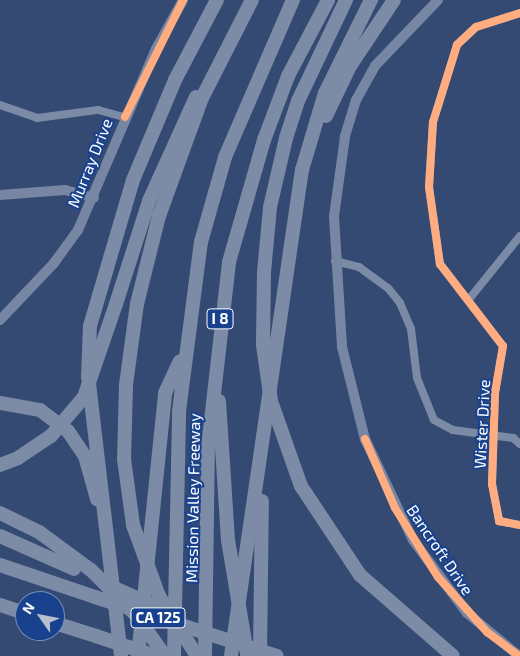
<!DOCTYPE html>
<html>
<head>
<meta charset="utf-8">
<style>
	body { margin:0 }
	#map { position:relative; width:520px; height:656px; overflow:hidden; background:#344a73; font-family:"Exo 2",sans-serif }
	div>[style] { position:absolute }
	.street>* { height:8px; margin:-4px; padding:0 4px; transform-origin:4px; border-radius:4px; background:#7b8ba6 }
	.secondary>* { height:10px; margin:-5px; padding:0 5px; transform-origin:5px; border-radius:5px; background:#7786a3 }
	.highway>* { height:14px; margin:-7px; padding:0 7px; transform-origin:7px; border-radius:7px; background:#7c8ba6 }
	.highway-bridge>* { height:14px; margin:-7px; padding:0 7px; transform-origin:7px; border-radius:7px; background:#7c8ba6 }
	.cycleway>* { height:8px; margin:-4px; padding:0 4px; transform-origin:4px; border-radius:4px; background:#ffac80 }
	span { translate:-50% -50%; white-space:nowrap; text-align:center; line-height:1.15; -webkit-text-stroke:4px #19428e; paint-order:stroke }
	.shield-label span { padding:1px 4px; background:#19428e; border:1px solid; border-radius:4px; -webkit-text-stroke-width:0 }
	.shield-label { font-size:15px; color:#fff; font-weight:700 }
	.street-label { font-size:16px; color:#fff }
	.north { position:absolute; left:15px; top:591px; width:50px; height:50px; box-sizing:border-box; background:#19428e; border:1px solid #758ebb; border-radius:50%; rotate:303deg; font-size:14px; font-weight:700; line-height:20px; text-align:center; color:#fff }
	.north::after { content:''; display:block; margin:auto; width:18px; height:22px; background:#b8c0ce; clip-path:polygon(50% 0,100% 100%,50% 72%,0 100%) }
</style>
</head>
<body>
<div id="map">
	<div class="street">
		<div style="left:520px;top:13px;width:46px;rotate:162.3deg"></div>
		<div style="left:476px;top:27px;width:26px;rotate:137deg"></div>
		<div style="left:457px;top:45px;width:81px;rotate:107.3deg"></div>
		<div style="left:433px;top:122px;width:65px;rotate:93.5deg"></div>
		<div style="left:429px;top:187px;width:78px;rotate:81.9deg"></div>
		<div style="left:440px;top:264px;width:103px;rotate:52.5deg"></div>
		<div style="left:503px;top:346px;width:48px;rotate:99.7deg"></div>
		<div style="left:495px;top:393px;width:91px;rotate:91.9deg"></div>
		<div style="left:492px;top:484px;width:38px;rotate:79deg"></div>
		<div style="left:499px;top:521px;width:21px;rotate:11deg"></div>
		<div style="left:0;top:105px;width:39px;rotate:19deg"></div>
		<div style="left:37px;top:118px;width:62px;rotate:-7.5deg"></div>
		<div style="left:98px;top:110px;width:28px;rotate:15deg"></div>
		<div style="left:335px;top:261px;width:25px;rotate:14deg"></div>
		<div style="left:359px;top:267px;width:36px;rotate:36deg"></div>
		<div style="left:388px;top:288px;width:19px;rotate:51deg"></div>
		<div style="left:400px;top:303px;width:28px;rotate:67deg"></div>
		<div style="left:411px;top:329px;width:49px;rotate:83deg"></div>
		<div style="left:417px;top:378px;width:45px;rotate:68deg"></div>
		<div style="left:434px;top:420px;width:21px;rotate:28deg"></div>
		<div style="left:453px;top:430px;width:61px;rotate:7.6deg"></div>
		<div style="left:513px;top:438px;width:9px;rotate:41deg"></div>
		<div style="left:470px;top:298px;width:80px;rotate:-51.1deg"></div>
	</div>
	<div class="secondary">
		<div style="left:438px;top:0;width:91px;rotate:133.7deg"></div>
		<div style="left:375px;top:66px;width:39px;rotate:119deg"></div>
		<div style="left:356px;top:100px;width:39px;rotate:107deg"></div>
		<div style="left:345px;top:137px;width:80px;rotate:97.9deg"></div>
		<div style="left:334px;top:216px;width:131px;rotate:86.5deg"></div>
		<div style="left:342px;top:347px;width:95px;rotate:76deg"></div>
		<div style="left:365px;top:439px;width:112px;rotate:64.6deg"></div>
		<div style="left:413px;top:540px;width:91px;rotate:53.5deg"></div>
		<div style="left:467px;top:613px;width:67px;rotate:39.6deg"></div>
		<div style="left:0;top:195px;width:65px;rotate:-4.4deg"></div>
		<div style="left:65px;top:190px;width:30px;rotate:15deg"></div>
		<div style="left:0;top:320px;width:79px;rotate:-46.5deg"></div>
		<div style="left:54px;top:263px;width:41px;rotate:-54deg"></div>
		<div style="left:78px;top:230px;width:197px;rotate:-66.7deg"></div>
		<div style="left:156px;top:49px;width:56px;rotate:-61.1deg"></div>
	</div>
	<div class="highway">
		<div style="left:326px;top:116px;width:55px;rotate:-64.4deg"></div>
		<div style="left:350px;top:66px;width:79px;rotate:-56.3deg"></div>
		<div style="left:264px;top:272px;width:65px;rotate:-84.7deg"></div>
		<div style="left:270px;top:207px;width:71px;rotate:-76.9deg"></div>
		<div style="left:286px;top:138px;width:39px;rotate:-72deg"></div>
		<div style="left:298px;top:101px;width:112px;rotate:-64.6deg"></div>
		<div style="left:116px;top:304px;width:108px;rotate:-72.2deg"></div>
		<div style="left:149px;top:201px;width:114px;rotate:-65.7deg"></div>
		<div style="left:126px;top:385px;width:82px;rotate:-82.3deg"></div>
		<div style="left:137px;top:304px;width:91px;rotate:-76deg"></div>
		<div style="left:159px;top:216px;width:126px;rotate:-70deg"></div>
		<div style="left:202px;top:98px;width:110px;rotate:-63deg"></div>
		<div style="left:219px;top:401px;width:139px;rotate:86.3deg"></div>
		<div style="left:0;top:403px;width:41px;rotate:9.9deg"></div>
		<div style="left:40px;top:410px;width:35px;rotate:37deg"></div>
		<div style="left:68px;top:431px;width:30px;rotate:56deg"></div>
		<div style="left:85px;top:456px;width:45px;rotate:74.4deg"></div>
		<div style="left:0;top:465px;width:19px;rotate:-21deg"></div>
		<div style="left:301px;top:486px;width:107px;rotate:56.5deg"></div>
		<div style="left:360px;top:575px;width:123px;rotate:41.1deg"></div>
		<div style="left:0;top:536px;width:81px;rotate:24deg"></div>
		<div style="left:0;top:565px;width:100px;rotate:18.6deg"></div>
		<div style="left:0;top:605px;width:26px;rotate:18deg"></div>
		<div style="left:55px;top:623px;width:43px;rotate:17.6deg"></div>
		<div style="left:121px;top:656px;width:281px;rotate:-96.7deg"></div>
		<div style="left:88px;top:377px;width:51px;rotate:-87.8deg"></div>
		<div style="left:90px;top:326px;width:152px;rotate:-73.6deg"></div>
		<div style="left:133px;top:180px;width:108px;rotate:-67.2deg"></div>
		<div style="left:175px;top:80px;width:90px;rotate:-62.3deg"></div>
		<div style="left:138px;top:656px;width:264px;rotate:-84.1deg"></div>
		<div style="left:165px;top:393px;width:35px;rotate:-65deg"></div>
		<div style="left:174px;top:656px;width:245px;rotate:-88.8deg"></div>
		<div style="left:179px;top:411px;width:170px;rotate:-82.6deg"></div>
		<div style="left:201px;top:242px;width:88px;rotate:-74.2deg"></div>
		<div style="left:225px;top:157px;width:171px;rotate:-66.6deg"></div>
		<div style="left:205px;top:656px;width:209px;rotate:-89.2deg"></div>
		<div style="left:208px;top:447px;width:186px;rotate:-83.5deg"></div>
		<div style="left:229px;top:262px;width:127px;rotate:-74deg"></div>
		<div style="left:264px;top:140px;width:68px;rotate:-69.4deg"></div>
		<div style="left:288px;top:76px;width:86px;rotate:-62.2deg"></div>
		<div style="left:231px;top:656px;width:491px;rotate:-81.7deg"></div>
		<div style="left:302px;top:170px;width:80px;rotate:-73.4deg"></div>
		<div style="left:325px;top:93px;width:104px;rotate:-63.7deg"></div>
		<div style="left:260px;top:656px;width:155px;rotate:-89.3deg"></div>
	</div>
	<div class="highway-bridge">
		<div style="left:264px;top:272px;width:73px;rotate:90.8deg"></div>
		<div style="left:263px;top:345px;width:57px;rotate:81.9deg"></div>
		<div style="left:271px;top:401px;width:90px;rotate:70.6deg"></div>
		<div style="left:126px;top:385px;width:74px;rotate:91.5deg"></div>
		<div style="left:124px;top:459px;width:67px;rotate:82.2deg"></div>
		<div style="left:133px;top:525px;width:76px;rotate:69.9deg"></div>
		<div style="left:159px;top:596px;width:71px;rotate:57.7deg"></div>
		<div style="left:18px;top:458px;width:40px;rotate:-34deg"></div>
		<div style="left:51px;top:436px;width:51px;rotate:-49.8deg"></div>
		<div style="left:84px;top:397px;width:98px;rotate:-71deg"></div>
		<div style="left:0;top:513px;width:43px;rotate:26deg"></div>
		<div style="left:39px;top:532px;width:64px;rotate:36.2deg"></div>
		<div style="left:91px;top:570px;width:64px;rotate:45deg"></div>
		<div style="left:136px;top:615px;width:50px;rotate:54.7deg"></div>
		<div style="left:228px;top:540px;width:115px;rotate:80.5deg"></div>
		<div style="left:112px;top:587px;width:64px;rotate:24.1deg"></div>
		<div style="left:95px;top:597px;width:191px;rotate:18deg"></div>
		<div style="left:96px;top:636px;width:62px;rotate:18.7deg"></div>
	</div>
	<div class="cycleway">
		<div style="left:520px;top:13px;width:46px;rotate:162.3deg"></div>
		<div style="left:476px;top:27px;width:26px;rotate:137deg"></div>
		<div style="left:457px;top:45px;width:81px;rotate:107.3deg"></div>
		<div style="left:433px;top:122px;width:65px;rotate:93.5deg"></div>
		<div style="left:429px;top:187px;width:78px;rotate:81.9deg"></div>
		<div style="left:440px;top:264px;width:103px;rotate:52.5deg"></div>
		<div style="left:503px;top:346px;width:48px;rotate:99.7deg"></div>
		<div style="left:495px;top:393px;width:91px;rotate:91.9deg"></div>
		<div style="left:492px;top:484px;width:38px;rotate:79deg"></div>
		<div style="left:499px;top:521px;width:21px;rotate:11deg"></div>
		<div style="left:125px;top:117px;width:131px;rotate:-63.6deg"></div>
		<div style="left:365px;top:439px;width:75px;rotate:66.5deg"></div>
		<div style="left:395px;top:508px;width:81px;rotate:58.1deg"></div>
		<div style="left:438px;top:577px;width:74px;rotate:48.3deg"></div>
		<div style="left:487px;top:632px;width:40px;rotate:37deg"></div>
	</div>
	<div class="shield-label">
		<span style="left:220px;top:319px">I 8</span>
		<span style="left:158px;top:618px">CA 125</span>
	</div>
	<div class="street-label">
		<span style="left:90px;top:163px;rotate:-68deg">Murray Drive</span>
		<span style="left:482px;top:424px;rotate:-87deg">Wister Drive</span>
		<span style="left:193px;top:498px;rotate:-89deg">Mission Valley Freeway</span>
		<span style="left:440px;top:550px;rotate:56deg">Bancroft Drive</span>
	</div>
	<div class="north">N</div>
</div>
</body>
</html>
